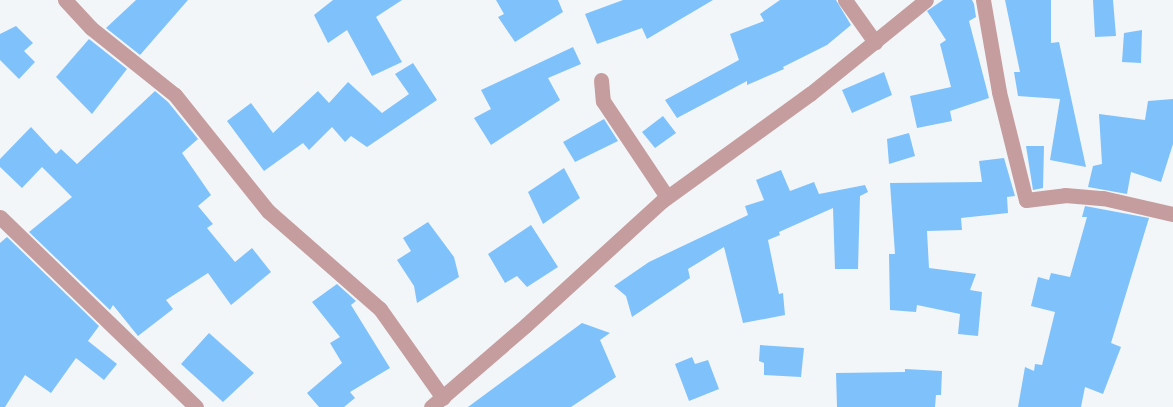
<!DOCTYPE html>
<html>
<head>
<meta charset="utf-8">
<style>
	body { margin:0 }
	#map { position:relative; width:1173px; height:407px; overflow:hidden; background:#f2f6f9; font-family:"Public Sans",sans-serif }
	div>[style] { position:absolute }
	.building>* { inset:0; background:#7fc1fb }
	.minor>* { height:15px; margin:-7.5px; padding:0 7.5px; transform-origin:7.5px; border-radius:7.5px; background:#c69d9e }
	span { translate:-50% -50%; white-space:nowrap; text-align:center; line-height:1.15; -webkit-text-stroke:4px #fff; paint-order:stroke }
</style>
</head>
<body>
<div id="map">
	<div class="building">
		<div style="clip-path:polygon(136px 0,188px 0,140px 55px,106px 28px)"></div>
		<div style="clip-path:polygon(333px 0,402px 0,376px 17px,402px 62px,372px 76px,347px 30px,328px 43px,314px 15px)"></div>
		<div style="clip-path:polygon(496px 0,558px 0,563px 12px,515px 42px,498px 17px,504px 14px)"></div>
		<div style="clip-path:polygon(623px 0,713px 0,647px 39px,642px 28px,597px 44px,585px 14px)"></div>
		<div style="clip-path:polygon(780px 0,836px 0,851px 25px,827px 45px,783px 67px,784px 69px,747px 85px,747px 81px,677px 118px,665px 100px,739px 60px,730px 34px,764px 21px,760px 14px)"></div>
		<div style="clip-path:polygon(943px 0,972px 0,974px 4px,976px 17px,969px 21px,989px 98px,950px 111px,952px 121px,917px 128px,910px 96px,951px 87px,940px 44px,946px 40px,927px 11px)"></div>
		<div style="clip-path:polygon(1005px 0,1051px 0,1051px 43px,1059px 42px,1086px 167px,1050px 160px,1060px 99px,1018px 96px,1014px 72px,1020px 72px)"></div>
		<div style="clip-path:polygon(1093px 0,1113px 0,1116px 36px,1095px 37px)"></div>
		<div style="clip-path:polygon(16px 26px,33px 43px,24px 51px,35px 62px,19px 79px,0 60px,0 34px)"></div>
		<div style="clip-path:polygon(1142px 30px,1141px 63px,1122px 62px,1124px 33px)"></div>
		<div style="clip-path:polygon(89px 39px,127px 69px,92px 114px,56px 77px)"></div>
		<div style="clip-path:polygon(573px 47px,581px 64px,548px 78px,560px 100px,491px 145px,474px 118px,491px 109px,481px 90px)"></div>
		<div style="clip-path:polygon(413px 63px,437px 100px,367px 147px,351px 136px,345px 142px,332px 127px,309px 150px,303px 143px,264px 171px,227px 121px,251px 103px,273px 133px,318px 91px,329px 103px,348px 82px,382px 113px,409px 94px,395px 74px)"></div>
		<div style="clip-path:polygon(884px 72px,892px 95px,852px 113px,842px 90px)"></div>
		<div style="clip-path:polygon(155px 91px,168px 102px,198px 139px,182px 153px,211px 195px,198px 206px,213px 224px,207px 228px,235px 262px,252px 248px,271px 272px,231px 305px,208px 273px,166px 300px,173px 309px,138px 336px,113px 305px,110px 310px,29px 232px,72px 197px,42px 167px,22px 188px,0 167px,0 159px,31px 127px,56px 154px,61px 149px,77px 164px)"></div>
		<div style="clip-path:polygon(1173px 99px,1173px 144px,1161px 182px,1131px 172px,1127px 194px,1088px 187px,1093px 166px,1102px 164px,1099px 114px,1145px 120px,1148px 101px)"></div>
		<div style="clip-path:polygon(663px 116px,676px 133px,655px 148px,642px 132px)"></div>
		<div style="clip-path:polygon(604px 119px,618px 141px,575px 162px,563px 142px)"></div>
		<div style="clip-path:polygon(909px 133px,915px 156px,889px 164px,887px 139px)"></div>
		<div style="clip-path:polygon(1026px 146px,1044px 146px,1043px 188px,1033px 190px)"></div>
		<div style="clip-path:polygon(1004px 158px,1015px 196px,1007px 197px,1008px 213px,961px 218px,962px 230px,927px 231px,929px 268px,976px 274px,970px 290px,982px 292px,978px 336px,958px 334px,960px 314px,917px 305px,916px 312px,890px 310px,889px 254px,895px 254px,890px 183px,982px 182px,979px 161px)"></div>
		<div style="clip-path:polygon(564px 168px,580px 198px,543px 224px,528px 192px)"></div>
		<div style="clip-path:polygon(781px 170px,790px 191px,814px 182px,819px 194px,865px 185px,868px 192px,860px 196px,858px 269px,835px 269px,833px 208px,779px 232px,780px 235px,768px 240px,779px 294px,783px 293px,785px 315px,743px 323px,724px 247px,688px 269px,690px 278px,632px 317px,626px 296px,614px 286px,649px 262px,748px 215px,745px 206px,764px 200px,756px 180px)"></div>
		<div style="clip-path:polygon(1085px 206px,1149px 218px,1111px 343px,1121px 347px,1103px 394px,1085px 387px,1081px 407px,1018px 407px,1025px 367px,1034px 371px,1035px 364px,1042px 365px,1055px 312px,1031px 306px,1038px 277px,1049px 280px,1051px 273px,1070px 277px,1087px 217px,1082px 217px)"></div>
		<div style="clip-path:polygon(428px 222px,454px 257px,459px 277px,417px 303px,414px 286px,397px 260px,411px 251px,403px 238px)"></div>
		<div style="clip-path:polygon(531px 225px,558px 267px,527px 287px,517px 276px,505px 283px,488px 254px)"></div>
		<div style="clip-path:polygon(7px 237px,99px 326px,88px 341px,117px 364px,104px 380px,76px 358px,51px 393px,25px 375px,5px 407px,0 407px,0 243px)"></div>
		<div style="clip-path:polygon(337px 284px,356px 301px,351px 305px,390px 368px,350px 392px,355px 398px,344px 407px,319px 407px,307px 393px,342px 363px,330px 343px,340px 337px,312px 302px)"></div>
		<div style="clip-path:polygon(582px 323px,610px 333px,600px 340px,616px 377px,571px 407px,468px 407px)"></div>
		<div style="clip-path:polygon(209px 333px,254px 373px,223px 402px,181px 364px)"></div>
		<div style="clip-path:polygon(760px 345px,804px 348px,801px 377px,764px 375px,764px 363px,759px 361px)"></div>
		<div style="clip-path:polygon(692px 357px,695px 364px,708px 360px,719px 389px,689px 401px,675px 364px)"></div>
		<div style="clip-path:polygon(905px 369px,942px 371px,941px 395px,936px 395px,935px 407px,837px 407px,836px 373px,905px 372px)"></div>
	</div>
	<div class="minor">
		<div style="left:65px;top:0;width:38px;rotate:47deg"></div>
		<div style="left:91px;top:28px;width:107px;rotate:38.6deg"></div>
		<div style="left:175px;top:95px;width:149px;rotate:51.3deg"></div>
		<div style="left:268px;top:211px;width:149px;rotate:41.2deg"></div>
		<div style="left:380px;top:309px;width:109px;rotate:54.7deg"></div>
		<div style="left:845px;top:0;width:52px;rotate:54.5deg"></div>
		<div style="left:983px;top:0;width:93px;rotate:80.1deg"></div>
		<div style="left:999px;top:92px;width:111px;rotate:76deg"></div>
		<div style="left:1026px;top:200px;width:39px;rotate:-7deg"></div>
		<div style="left:1065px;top:195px;width:38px;rotate:5deg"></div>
		<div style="left:1103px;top:198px;width:72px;rotate:12.9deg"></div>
		<div style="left:601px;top:80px;width:21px;rotate:85deg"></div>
		<div style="left:603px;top:101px;width:115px;rotate:56.3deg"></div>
		<div style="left:0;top:217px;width:273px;rotate:44.1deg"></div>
		<div style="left:431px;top:407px;width:125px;rotate:-40.8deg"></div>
		<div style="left:526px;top:325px;width:184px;rotate:-42.4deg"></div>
		<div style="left:662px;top:201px;width:183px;rotate:-35.9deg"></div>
		<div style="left:810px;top:94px;width:149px;rotate:-39deg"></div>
	</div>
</div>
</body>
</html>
